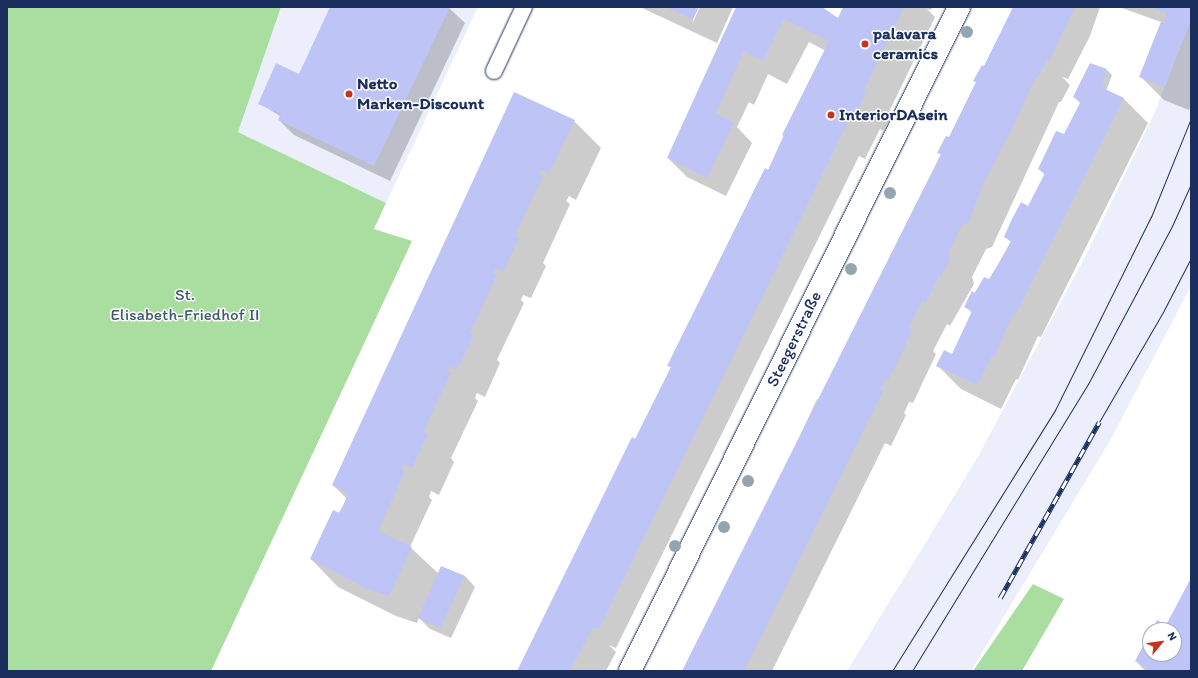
<!DOCTYPE html>
<html>
<head>
<meta charset="utf-8">
<style>
	body { margin:0 }
	#map { position:relative; width:1198px; height:678px; overflow:hidden; background:#fff; font-family:Itim,sans-serif }
	div>[style] { position:absolute }
	.built>* { inset:0; background:#eceefc }
	.green>* { inset:0; background:#aadea0 }
	.shadow>* { inset:0; background:#0003 }
	.building>* { inset:0; background:#bec5f6 }
	.roads { filter:drop-shadow(0 0 1px #1b2f5e) drop-shadow(0 0 1px #1b2f5e) }
	.service>* { height:16px; margin:-8px; padding:0 8px; transform-origin:8px; border-radius:8px; background:#fff }
	.minor>* { height:22px; margin:-11px; padding:0 11px; transform-origin:11px; border-radius:11px; background:#fff }
	.tram>* { height:1px; margin:-0.5px; padding:0 0.5px; transform-origin:0.5px; border-radius:0.5px; background:#1b2f5e }
	.rail>* { height:4.5px; margin-top:-2.25px; transform-origin:0; background:repeating-linear-gradient(90deg,#fff 0 9px,#1b2f5e 0 18px); box-sizing:border-box; border-block:1px solid #1b2f5e }
	.trees>* { width:12px; height:12px; margin:-6px; border-radius:50%; background:#95a5af }
	.dots>* { width:11px; height:11px; translate:-50% -50%; box-sizing:border-box; border:2px solid #fff; border-radius:50% }
	span { translate:-50% -50%; white-space:nowrap; text-align:center; line-height:1.15; -webkit-text-stroke:3px #fff; paint-order:stroke }
	.poi-label { font-size:17px; color:#1b2f5e; font-weight:700 }
	.left { translate:0 -50%; text-align:left }
	.park-label { font-size:17px; color:#3f5b6e }
	.street-label { font-size:17px; color:#1b2f5e }
	.frame { position:absolute; inset:0; border:8px solid #1b2f5e; pointer-events:none }
	.north { position:absolute; left:1142px; top:622px; width:40px; height:40px; box-sizing:border-box; background:#fff; border:1px solid #a4acbf; border-radius:50%; rotate:61deg; font-size:11px; font-weight:700; line-height:16px; text-align:center; color:#1b2f5e }
	.north::after { content:''; display:block; margin:auto; width:14px; height:18px; background:#c8321e; clip-path:polygon(50% 0,100% 100%,50% 72%,0 100%) }
</style>
</head>
<body>
<div id="map">
	<div class="built">
		<div style="clip-path:polygon(281px 7px,478px 7px,386px 203px,238px 132px)"></div>
		<div style="clip-path:polygon(1191px 19px,1191px 286px,1111px 439px,971px 671px,847px 671px,975px 462px,1085px 257px,1154px 114px)"></div>
	</div>
	<div class="green">
		<div style="clip-path:polygon(7px 7px,281px 7px,238px 132px,386px 203px,374px 229px,412px 241px,211px 671px,7px 671px)"></div>
		<div style="clip-path:polygon(1033px 584px,1064px 599px,1022px 671px,973px 671px)"></div>
	</div>
	<div class="shadow">
		<div style="clip-path:polygon(331px 7px,448px 7px,465px 23px,390px 181px,294px 135px,279px 120px,280px 116px,259px 103px,299px 75px)"></div>
		<div style="clip-path:polygon(640px 7px,697px 7px,692px 24px,700px 7px,733px 7px,717px 43px)"></div>
		<div style="clip-path:polygon(737px 7px,820px 7px,838px 19px,844px 7px,933px 7px,931px 10px,927px 9px,935px 17px,888px 114px,891px 117px,883px 131px,880px 129px,865px 159px,859px 156px,616px 648px,609px 645px,616px 652px,606px 671px,518px 671px,636px 441px,671px 368px,669px 365px,768px 171px,793px 114px,826px 51px,809px 42px,787px 84px,768px 74px,754px 105px,749px 102px,737px 127px,752px 143px,726px 196px,687px 177px,668px 158px)"></div>
		<div style="clip-path:polygon(1014px 7px,1100px 7px,1090px 36px,1068px 79px,1062px 77px,1070px 85px,1061px 102px,1059px 102px,992px 247px,986px 249px,972px 277px,974px 284px,950px 326px,947px 324px,933px 351px,936px 354px,913px 403px,909px 402px,904px 413px,906px 415px,891px 446px,885px 443px,772px 671px,683px 671px,774px 492px,817px 399px,823px 402px,941px 155px,939px 152px,949px 139px,977px 83px,974px 80px,984px 67px)"></div>
		<div style="clip-path:polygon(1119px 7px,1191px 7px,1191px 104px,1189px 110px,1164px 100px,1140px 76px,1161px 22px)"></div>
		<div style="clip-path:polygon(1107px 70px,1112px 75px,1106px 91px,1124px 99px,1148px 123px,1041px 337px,1038px 336px,1018px 380px,1016px 379px,1001px 409px,961px 389px,937px 365px,953px 355px,972px 313px,966px 307px,984px 278px,989px 280px,1011px 242px,1005px 237px,1029px 207px,1045px 175px,1039px 169px,1065px 136px,1081px 104px,1074px 97px)"></div>
		<div style="clip-path:polygon(515px 94px,574px 121px,601px 148px,576px 200px,569px 196px,566px 201px,570px 204px,543px 263px,546px 266px,531px 298px,523px 295px,521px 300px,524px 303px,497px 360px,500px 363px,485px 397px,477px 393px,475px 398px,478px 401px,451px 458px,454px 462px,439px 495px,431px 491px,429px 497px,432px 500px,410px 547px,439px 574px,442px 567px,465px 576px,475px 587px,451px 638px,430px 629px,419px 618px,417px 623px,396px 616px,338px 587px,311px 559px,347px 499px,333px 485px)"></div>
		<div style="clip-path:polygon(1191px 580px,1191px 671px,1145px 671px,1136px 661px,1150px 635px,1150px 654px,1174px 654px,1174px 630px,1153px 630px,1166px 626px)"></div>
	</div>
	<div class="building">
		<div style="clip-path:polygon(330px 7px,450px 7px,374px 166px,278px 120px,281px 114px,258px 104px,276px 63px,299px 74px)"></div>
		<div style="clip-path:polygon(666px 7px,699px 7px,693px 19px)"></div>
		<div style="clip-path:polygon(736px 7px,822px 7px,838px 18px,843px 7px,904px 7px,864px 90px,867px 92px,859px 108px,856px 106px,600px 627px,597px 629px,593px 627px,570px 671px,517px 671px,632px 437px,635px 439px,671px 367px,667px 366px,765px 168px,768px 170px,784px 136px,782px 135px,829px 41px,784px 19px,763px 61px,744px 51px,716px 113px,734px 123px,707px 178px,667px 158px)"></div>
		<div style="clip-path:polygon(1013px 7px,1075px 7px,1049px 61px,1047px 60px,1037px 79px,1035px 78px,1011px 131px,983px 184px,968px 224px,962px 225px,949px 252px,950px 259px,945px 270px,941px 276px,939px 275px,926px 303px,922px 301px,909px 328px,912px 329px,901px 356px,888px 380px,885px 379px,880px 389px,883px 391px,744px 671px,682px 671px,941px 154px,937px 153px,946px 136px,949px 137px,976px 82px,973px 81px,982px 65px,984px 66px)"></div>
		<div style="clip-path:polygon(1151px 7px,1191px 7px,1191px 19px,1165px 87px,1139px 77px,1161px 22px,1163px 23px,1167px 13px)"></div>
		<div style="clip-path:polygon(1090px 63px,1107px 69px,1101px 87px,1124px 98px,1016px 314px,1014px 312px,994px 357px,992px 356px,977px 385px,936px 366px,944px 350px,952px 354px,972px 311px,964px 307px,972px 291px,975px 293px,984px 277px,989px 279px,999px 263px,1011px 241px,1004px 237px,1011px 221px,1021px 202px,1028px 206px,1045px 173px,1038px 169px,1056px 131px,1064px 134px,1081px 101px,1073px 97px)"></div>
		<div style="clip-path:polygon(514px 92px,575px 120px,549px 173px,541px 170px,539px 175px,543px 176px,515px 236px,519px 238px,503px 272px,496px 268px,493px 273px,497px 275px,470px 333px,474px 335px,457px 370px,450px 366px,447px 371px,451px 373px,423px 432px,428px 434px,412px 468px,404px 464px,402px 469px,405px 471px,378px 531px,412px 547px,389px 596px,367px 589px,310px 559px,333px 510px,340px 513px,348px 494px,332px 485px)"></div>
		<div style="clip-path:polygon(441px 566px,465px 576px,440px 628px,418px 618px)"></div>
		<div style="clip-path:polygon(1191px 578px,1191px 671px,1144px 671px,1146px 667px,1135px 661px,1150px 633px,1150px 654px,1174px 654px,1174px 630px,1152px 630px,1157px 620px,1166px 625px)"></div>
	</div>
	<div class="roads">
		<div class="service">
			<div style="left:494px;top:71px;width:71px;rotate:-64.9deg"></div>
		</div>
		<div class="minor">
			<div style="left:630px;top:671px;width:741px;rotate:-63.64deg"></div>
		</div>
	</div>
	<div class="tram">
		<div style="left:1099px;top:422px;width:127px;rotate:-59.8deg"></div>
		<div style="left:1163px;top:312px;width:61px;rotate:-62.6deg"></div>
		<div style="left:892px;top:671px;width:308px;rotate:-58deg"></div>
		<div style="left:1055px;top:410px;width:216px;rotate:-63.6deg"></div>
		<div style="left:1151px;top:217px;width:107px;rotate:-68deg"></div>
		<div style="left:912px;top:671px;width:337px;rotate:-58.5deg"></div>
		<div style="left:1088px;top:384px;width:179px;rotate:-62deg"></div>
		<div style="left:1172px;top:226px;width:46px;rotate:-65.7deg"></div>
	</div>
	<div class="rail">
		<div style="left:1000px;top:598px;width:202px;rotate:-60.6deg"></div>
	</div>
	<div class="trees">
		<div style="left:967px;top:32px"></div>
		<div style="left:890px;top:193px"></div>
		<div style="left:851px;top:269px"></div>
		<div style="left:748px;top:481px"></div>
		<div style="left:724px;top:527px"></div>
		<div style="left:675px;top:546px"></div>
	</div>
	<div class="dots">
		<div style="left:865px;top:44px;background:#c8321e"></div>
		<div style="left:349px;top:94px;background:#c8321e"></div>
		<div style="left:831px;top:115px;background:#c8321e"></div>
	</div>
	<div class="poi-label">
		<span class="left" style="left:873px;top:44px">palavara<br>ceramics</span>
		<span class="left" style="left:357px;top:94px">Netto<br>Marken-Discount</span>
		<span class="left" style="left:839px;top:115px">InteriorDAsein</span>
	</div>
	<div class="park-label">
		<span style="left:185px;top:305px">St.<br>Elisabeth-Friedhof II</span>
	</div>
	<div class="street-label">
		<span style="left:794px;top:339px;rotate:-64deg">Steegerstraße</span>
	</div>
	<div class="frame"></div>
	<div class="north">N</div>
</div>
</body>
</html>
